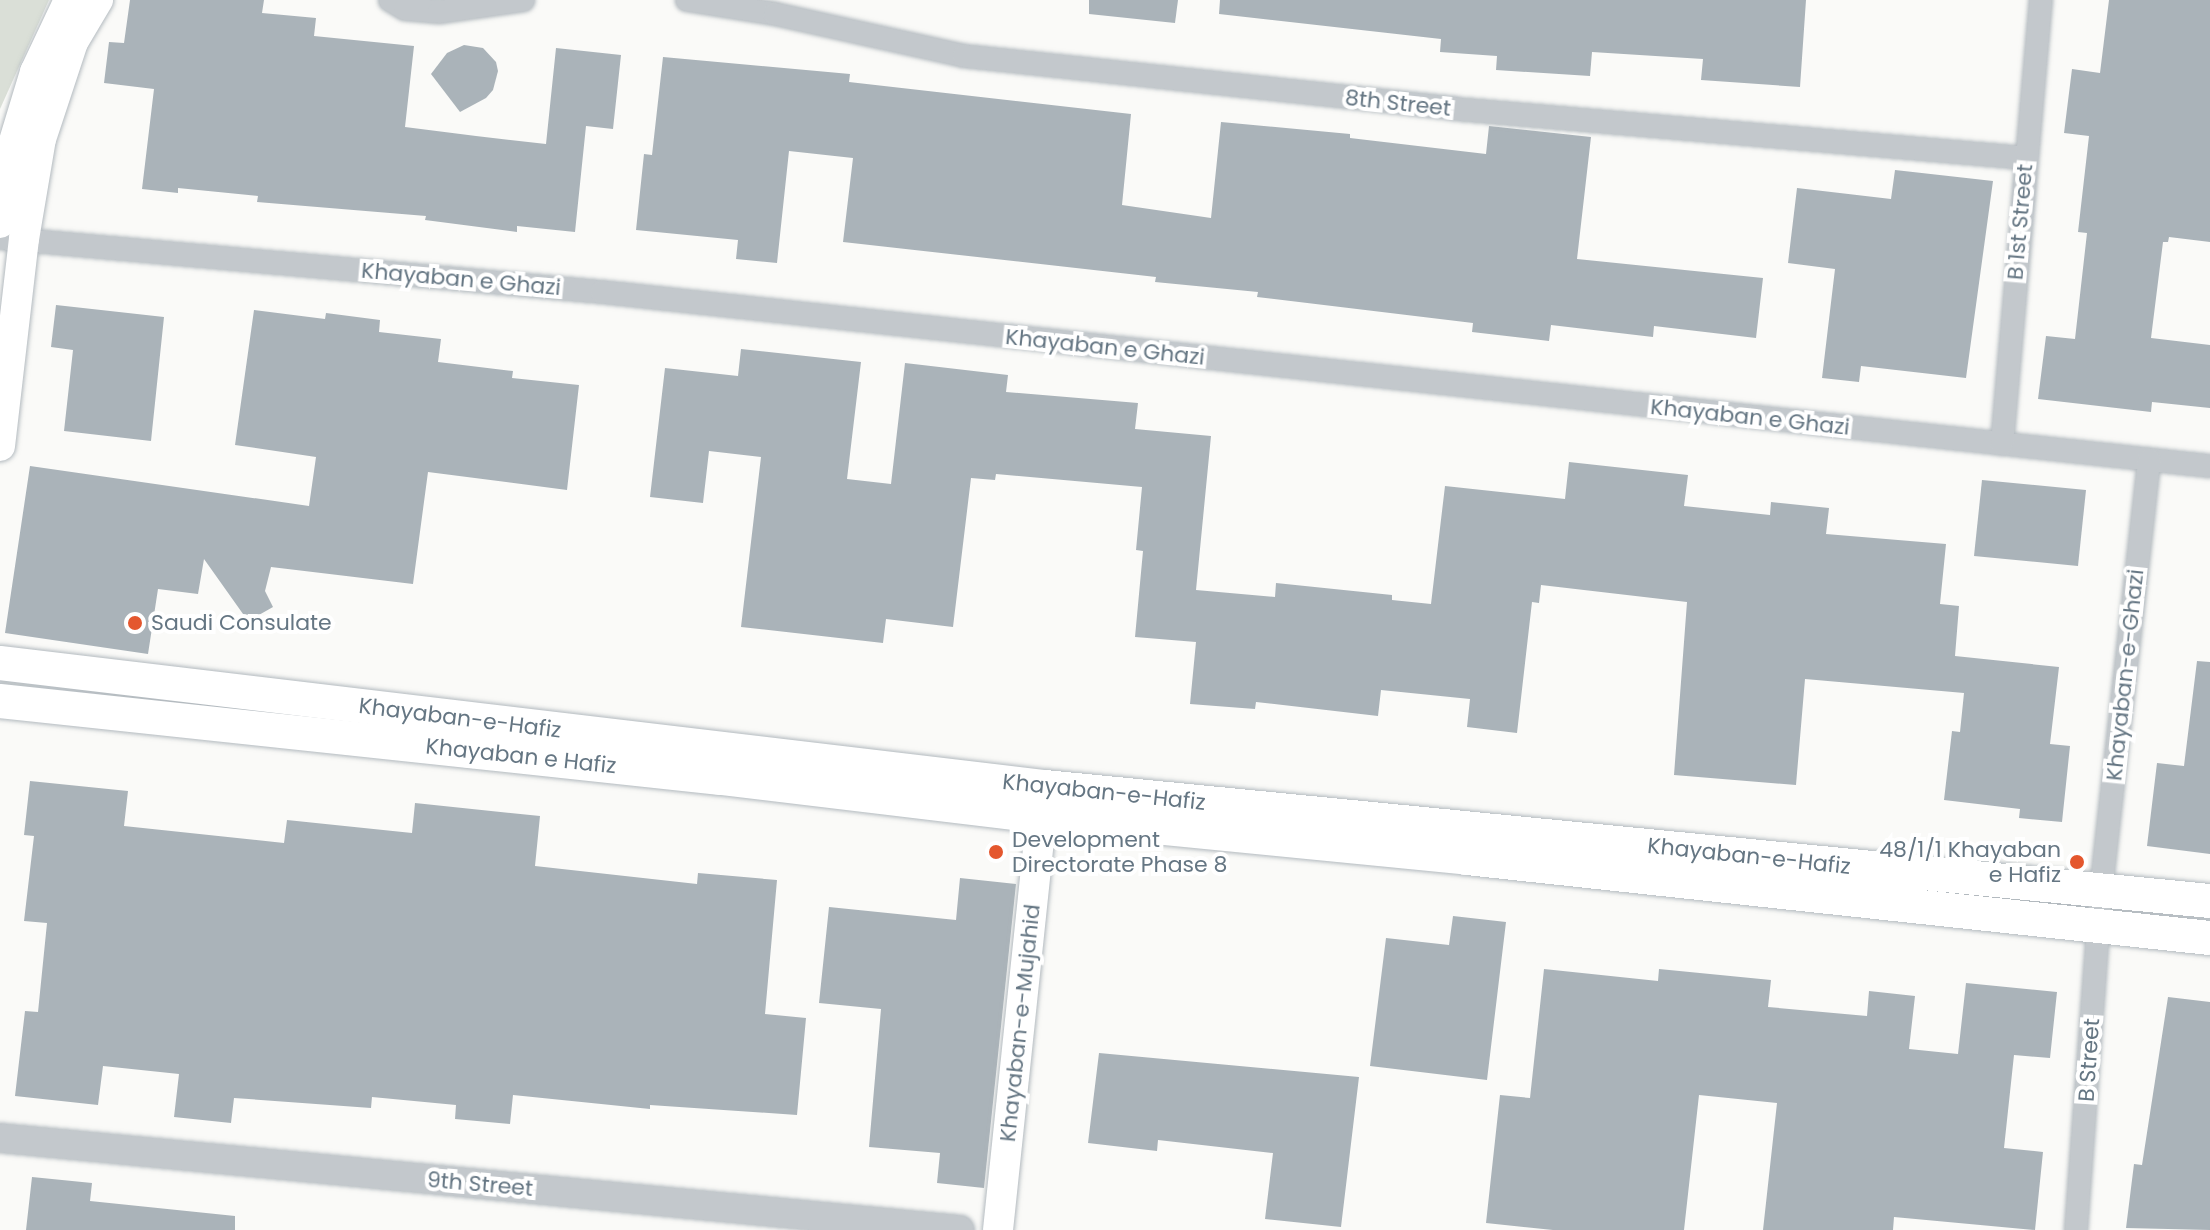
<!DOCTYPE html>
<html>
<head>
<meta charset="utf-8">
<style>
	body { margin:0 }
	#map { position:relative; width:2210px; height:1230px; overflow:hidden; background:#fafaf8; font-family:Poppins,sans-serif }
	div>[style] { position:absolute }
	.green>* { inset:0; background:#dadfd7 }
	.building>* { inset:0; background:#aab3b9 }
	.roads { filter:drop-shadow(0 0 2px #b3babf) drop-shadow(0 0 2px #b3babf) }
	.minor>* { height:22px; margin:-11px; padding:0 11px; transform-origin:11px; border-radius:11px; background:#c3c8cc }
	.tertiary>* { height:28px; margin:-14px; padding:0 14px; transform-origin:14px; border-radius:14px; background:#c3c8cc }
	.secondary>* { height:30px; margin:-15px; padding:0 15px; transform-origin:15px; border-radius:15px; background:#fff }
	.primary>* { height:34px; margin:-17px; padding:0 17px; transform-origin:17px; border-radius:17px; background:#fff }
	.dots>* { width:22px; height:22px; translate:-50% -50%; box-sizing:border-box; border:4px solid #fff; border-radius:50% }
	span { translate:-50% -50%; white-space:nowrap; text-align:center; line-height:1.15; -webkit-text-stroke:8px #fff; paint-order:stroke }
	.street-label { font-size:22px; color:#657683 }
	.poi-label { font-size:22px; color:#657683 }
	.left { translate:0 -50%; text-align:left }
	.right { translate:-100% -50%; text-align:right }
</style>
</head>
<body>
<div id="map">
	<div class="green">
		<div style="clip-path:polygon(0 0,49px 0,0 109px)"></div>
	</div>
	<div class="building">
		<div style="clip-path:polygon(130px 0,264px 0,262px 13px,316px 18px,314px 36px,414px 46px,405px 127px,476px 136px,546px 144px,556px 48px,621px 55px,613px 129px,586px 126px,575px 232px,517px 226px,517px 232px,425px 220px,426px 216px,257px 202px,258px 196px,178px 188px,178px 193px,142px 189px,154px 89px,104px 83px,109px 42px,124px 43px)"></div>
		<div style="clip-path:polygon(1089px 0,1178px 0,1175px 23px,1089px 14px)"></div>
		<div style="clip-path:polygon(1220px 0,1806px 0,1800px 87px,1701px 80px,1703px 59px,1592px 52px,1590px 76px,1496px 70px,1497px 56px,1440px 52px,1441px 39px,1219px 14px)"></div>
		<div style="clip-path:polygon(2109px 0,2210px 0,2210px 242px,2169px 237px,2168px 242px,2163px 242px,2151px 338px,2210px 345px,2210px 408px,2152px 402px,2151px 412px,2038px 399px,2046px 336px,2075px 339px,2087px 233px,2078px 232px,2089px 136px,2064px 133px,2072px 69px,2100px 73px)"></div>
		<div style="clip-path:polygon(464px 45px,483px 48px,496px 62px,498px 71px,493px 90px,486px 98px,460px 112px,431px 74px,447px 53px)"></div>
		<div style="clip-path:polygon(663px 57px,850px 74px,849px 82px,1131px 114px,1122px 205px,1211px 218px,1221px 122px,1350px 134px,1350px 138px,1486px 154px,1489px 126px,1591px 137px,1577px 259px,1763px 278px,1756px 338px,1654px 326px,1653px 337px,1551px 325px,1549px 341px,1472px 332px,1473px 323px,1257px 297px,1258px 292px,1155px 282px,1156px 277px,843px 242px,853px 158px,789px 151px,777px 263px,736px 259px,738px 240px,636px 230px,644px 154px,652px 155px)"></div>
		<div style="clip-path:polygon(1895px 170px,1993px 181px,1966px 378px,1861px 366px,1859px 382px,1822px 378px,1835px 269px,1788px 263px,1797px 188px,1891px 199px)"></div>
		<div style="clip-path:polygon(56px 305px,164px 317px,151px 441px,64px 431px,73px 350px,51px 347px)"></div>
		<div style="clip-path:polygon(254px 310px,325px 319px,326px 313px,380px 320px,379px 332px,441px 339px,438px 362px,513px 371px,512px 378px,579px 385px,567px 490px,428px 472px,413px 584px,271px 567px,265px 591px,273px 607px,248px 621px,204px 559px,198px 594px,158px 589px,148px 654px,5px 633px,30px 466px,309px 506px,316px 457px,235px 445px)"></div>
		<div style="clip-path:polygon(741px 349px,861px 362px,847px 479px,891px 484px,905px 363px,1008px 375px,1006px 392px,1138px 403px,1135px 429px,1211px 436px,1196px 590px,1275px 597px,1276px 583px,1392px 595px,1392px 600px,1431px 604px,1445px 486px,1565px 499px,1569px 462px,1688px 475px,1684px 506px,1770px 515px,1771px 502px,1829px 508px,1826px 534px,1946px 544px,1940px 604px,1959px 606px,1955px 656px,2059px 667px,2050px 744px,2070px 746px,2062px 822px,2019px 818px,2020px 809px,1944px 800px,1952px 731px,1960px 732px,1964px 693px,1805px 679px,1796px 785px,1674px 775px,1687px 602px,1541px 585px,1539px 603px,1532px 602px,1517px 733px,1467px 727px,1470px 699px,1381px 690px,1378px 716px,1256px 702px,1255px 709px,1190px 704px,1196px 642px,1135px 637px,1143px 551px,1136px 550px,1142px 487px,996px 474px,995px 480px,971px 478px,953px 627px,886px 619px,883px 643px,741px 627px,761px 457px,709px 451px,703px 503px,650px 497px,665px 368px,738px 376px)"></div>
		<div style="clip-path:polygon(1982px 480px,2086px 490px,2078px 566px,1974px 556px)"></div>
		<div style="clip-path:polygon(2197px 661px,2210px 662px,2210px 854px,2147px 846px,2157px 763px,2184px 766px)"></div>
		<div style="clip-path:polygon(30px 781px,128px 791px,124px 826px,284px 843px,287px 820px,412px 833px,415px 803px,540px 816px,535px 866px,697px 884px,698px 873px,777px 880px,765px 1014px,806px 1018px,797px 1115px,650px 1105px,650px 1109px,513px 1095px,510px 1124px,455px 1119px,456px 1105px,372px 1097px,371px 1108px,234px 1098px,231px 1123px,174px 1117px,179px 1074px,103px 1066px,98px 1105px,15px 1096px,25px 1011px,38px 1012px,47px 923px,24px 921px,34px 836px,24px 835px)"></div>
		<div style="clip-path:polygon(960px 878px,1016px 884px,984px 1188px,937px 1183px,940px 1153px,869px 1147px,881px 1009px,819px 1003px,829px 907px,956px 920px)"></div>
		<div style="clip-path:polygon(1453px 916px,1506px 922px,1487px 1080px,1370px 1066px,1386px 938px,1449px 945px)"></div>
		<div style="clip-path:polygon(1544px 969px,1658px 981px,1659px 969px,1771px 980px,1768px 1007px,1867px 1016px,1869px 991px,1915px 996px,1909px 1049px,1958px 1054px,1966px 983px,2057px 992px,2050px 1058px,2014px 1055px,2004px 1148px,2043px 1152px,2035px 1230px,1894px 1217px,1893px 1230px,1763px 1230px,1777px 1103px,1699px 1095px,1684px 1230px,1553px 1230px,1486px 1223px,1500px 1095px,1530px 1098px)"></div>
		<div style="clip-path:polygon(2168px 997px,2210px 1002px,2210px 1230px,2126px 1228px,2134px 1164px,2142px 1165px)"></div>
		<div style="clip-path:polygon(1099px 1053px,1359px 1077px,1341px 1227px,1265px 1219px,1273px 1153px,1158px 1140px,1157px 1151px,1088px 1143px)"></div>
		<div style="clip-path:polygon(32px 1177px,92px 1183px,90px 1201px,235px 1216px,235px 1230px,26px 1230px)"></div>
	</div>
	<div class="roads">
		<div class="minor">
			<div style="left:390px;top:0;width:17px;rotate:31deg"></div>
			<div style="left:405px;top:9px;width:34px;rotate:5deg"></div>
			<div style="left:439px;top:12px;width:85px;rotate:-8.1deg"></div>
			<div style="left:687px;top:0;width:89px;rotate:9deg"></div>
			<div style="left:775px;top:14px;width:194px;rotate:12.5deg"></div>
			<div style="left:964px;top:56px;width:495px;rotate:6.1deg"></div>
			<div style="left:1456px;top:109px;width:571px;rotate:4.92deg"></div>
			<div style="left:0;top:238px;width:604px;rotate:5.13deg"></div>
			<div style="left:602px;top:292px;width:1617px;rotate:6.18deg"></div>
			<div style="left:2002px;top:444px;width:446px;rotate:-85deg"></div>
			<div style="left:2076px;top:1230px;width:341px;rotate:-85.8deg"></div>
			<div style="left:2101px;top:890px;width:433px;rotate:-83.6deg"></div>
		</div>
		<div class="tertiary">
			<div style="left:0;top:1138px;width:964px;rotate:5.47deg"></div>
		</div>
		<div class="secondary">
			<div style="left:0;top:223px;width:73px;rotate:-81.3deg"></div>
			<div style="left:11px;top:151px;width:83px;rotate:-73.1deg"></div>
			<div style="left:35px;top:72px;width:80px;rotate:-64.7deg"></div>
			<div style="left:0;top:446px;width:208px;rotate:-83.4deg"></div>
			<div style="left:24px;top:239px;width:101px;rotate:-80.4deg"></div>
			<div style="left:41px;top:139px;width:102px;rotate:-71.7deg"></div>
			<div style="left:73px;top:42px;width:49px;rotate:-59.2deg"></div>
			<div style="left:998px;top:1230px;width:438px;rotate:-84deg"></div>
		</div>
		<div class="primary">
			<div style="left:0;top:663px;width:1052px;rotate:6.77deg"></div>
			<div style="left:1045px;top:787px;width:1171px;rotate:5.59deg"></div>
			<div style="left:0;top:701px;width:725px;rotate:6.1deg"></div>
			<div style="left:721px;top:778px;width:323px;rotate:6.8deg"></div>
			<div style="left:1042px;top:816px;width:427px;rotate:5.6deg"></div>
			<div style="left:1467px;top:858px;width:747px;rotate:6.15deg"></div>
		</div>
	</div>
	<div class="dots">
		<div style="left:135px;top:623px;background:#e4572e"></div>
		<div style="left:996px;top:852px;background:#e4572e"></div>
		<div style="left:2077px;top:862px;background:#e4572e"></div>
	</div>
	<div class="street-label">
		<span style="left:1398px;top:103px;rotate:6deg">8th Street</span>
		<span style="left:2020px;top:222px;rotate:-85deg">B 1st Street</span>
		<span style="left:461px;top:279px;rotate:5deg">Khayaban e Ghazi</span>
		<span style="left:1105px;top:347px;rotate:6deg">Khayaban e Ghazi</span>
		<span style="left:1750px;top:417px;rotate:6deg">Khayaban e Ghazi</span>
		<span style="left:2125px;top:675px;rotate:-84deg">Khayaban-e-Ghazi</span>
		<span style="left:460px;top:718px;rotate:7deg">Khayaban-e-Hafiz</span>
		<span style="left:521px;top:756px;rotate:6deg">Khayaban e Hafiz</span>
		<span style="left:1104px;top:792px;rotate:6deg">Khayaban-e-Hafiz</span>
		<span style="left:1749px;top:856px;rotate:6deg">Khayaban-e-Hafiz</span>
		<span style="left:1020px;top:1023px;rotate:-84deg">Khayaban-e-Mujahid</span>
		<span style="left:2089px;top:1060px;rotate:-86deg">B Street</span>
		<span style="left:480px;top:1184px;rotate:5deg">9th Street</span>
	</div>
	<div class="poi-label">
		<span class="left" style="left:151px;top:623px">Saudi Consulate</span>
		<span class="left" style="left:1012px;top:852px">Development<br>Directorate Phase 8</span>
		<span class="right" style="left:2061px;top:862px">48/1/1 Khayaban<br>e Hafiz</span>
	</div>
</div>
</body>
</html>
